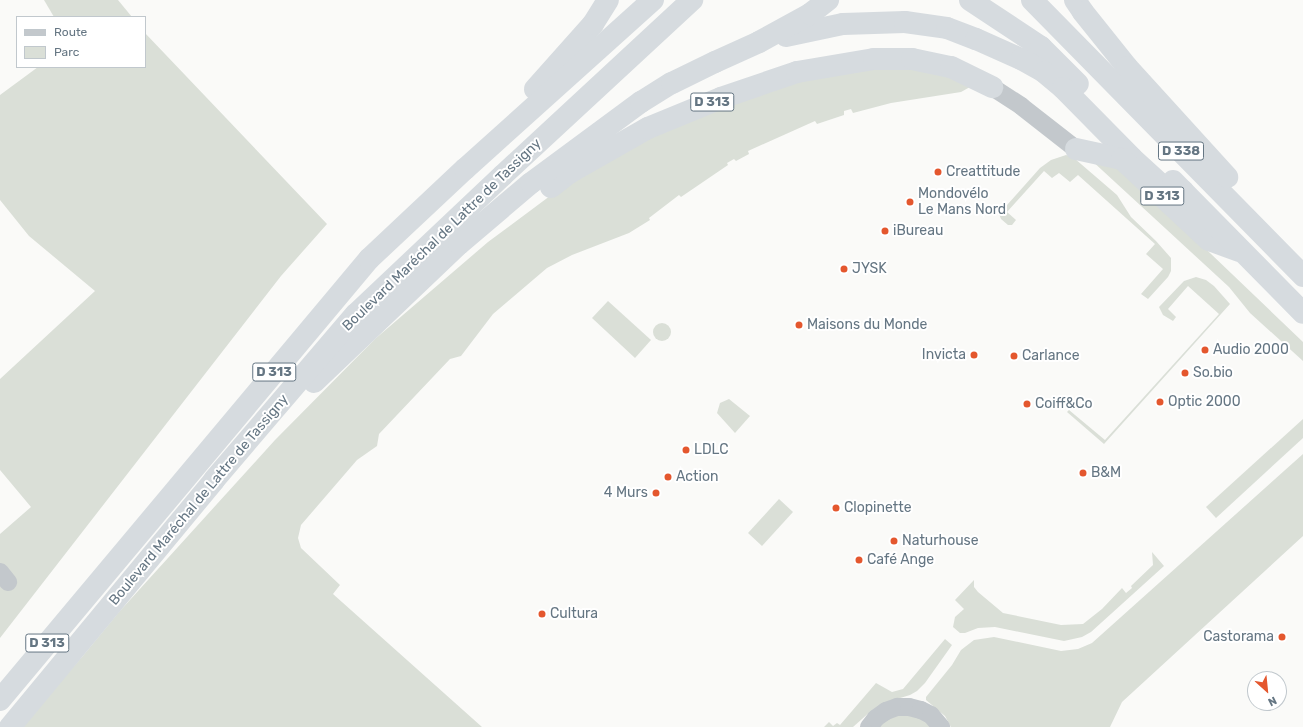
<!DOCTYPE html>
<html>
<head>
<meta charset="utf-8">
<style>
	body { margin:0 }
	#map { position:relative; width:1303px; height:727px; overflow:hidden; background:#fafaf8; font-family:Rubik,sans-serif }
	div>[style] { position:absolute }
	.green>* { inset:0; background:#dadfd7 }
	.round { border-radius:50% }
	.minor>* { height:18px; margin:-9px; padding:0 9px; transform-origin:9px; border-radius:9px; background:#c3c8cc }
	.highway>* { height:22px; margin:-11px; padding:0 11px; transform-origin:11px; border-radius:11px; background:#d6dbdf }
	.dots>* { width:11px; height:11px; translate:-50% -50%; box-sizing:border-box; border:2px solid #fff; border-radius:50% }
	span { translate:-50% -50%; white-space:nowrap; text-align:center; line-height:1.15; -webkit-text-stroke:4px #fff; paint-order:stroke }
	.shield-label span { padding:1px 3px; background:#fff; border:1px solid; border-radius:3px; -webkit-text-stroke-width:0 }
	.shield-label { font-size:13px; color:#657683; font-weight:700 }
	.poi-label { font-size:14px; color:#657683 }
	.left { translate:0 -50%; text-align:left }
	.right { translate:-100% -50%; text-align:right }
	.street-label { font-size:14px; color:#657683 }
	.legend { position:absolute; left:16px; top:16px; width:130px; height:52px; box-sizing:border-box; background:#fff; border:1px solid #c1c8cd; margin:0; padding:5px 7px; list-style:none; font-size:12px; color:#657683 }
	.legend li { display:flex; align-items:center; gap:8px; height:20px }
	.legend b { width:20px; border:1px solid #c1c8cd }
	.north { position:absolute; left:1247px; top:671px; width:40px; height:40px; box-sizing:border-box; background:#fff; border:1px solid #c1c8cd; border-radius:50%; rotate:153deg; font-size:11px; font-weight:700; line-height:16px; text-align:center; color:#657683 }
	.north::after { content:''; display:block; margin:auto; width:14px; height:18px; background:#e4572e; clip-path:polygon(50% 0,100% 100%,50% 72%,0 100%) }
</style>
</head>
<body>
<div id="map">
	<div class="green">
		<div style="clip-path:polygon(44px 0,118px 0,132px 17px,54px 17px)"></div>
		<div style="clip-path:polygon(145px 33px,327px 224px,281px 276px,0 638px,0 534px,31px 507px,0 470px,0 379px,95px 291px,29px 236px,0 200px,0 95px,38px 67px,145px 67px)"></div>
		<div style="clip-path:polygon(849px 67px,945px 71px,970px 87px,961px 92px,891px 103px,853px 113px,851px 109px,844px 111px,844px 115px,817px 124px,815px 121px,748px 151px,749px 154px,736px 161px,734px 159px,727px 163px,728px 165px,681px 197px,679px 195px,649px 218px,650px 220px,629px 233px,572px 255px,547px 268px,493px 314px,461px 356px,450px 359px,379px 434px,377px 446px,357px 460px,301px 525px,298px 538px,301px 548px,340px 585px,333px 594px,482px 727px,20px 727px,82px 657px,119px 612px,275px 440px,375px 339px,488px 242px,566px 184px,637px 144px,709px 108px)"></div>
		<div style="clip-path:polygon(1066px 155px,1074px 158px,1117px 195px,1131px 217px,1156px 241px,1171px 258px,1171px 271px,1168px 277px,1148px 299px,1141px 294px,1163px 269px,1146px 254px,1155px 244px,1078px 175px,1070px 182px,1059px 173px,1052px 178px,1044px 171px,1007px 212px,1016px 220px,1012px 225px,1008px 225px,1001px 219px,999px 214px,1040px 168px,1051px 160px)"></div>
		<div style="clip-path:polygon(1090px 159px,1117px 164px,1303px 342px,1303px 361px,1250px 313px,1229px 287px)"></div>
		<div style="clip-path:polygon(1196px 277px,1206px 280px,1214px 286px,1230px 304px,1104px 444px,1067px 412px,1069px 410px,1105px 440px,1219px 314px,1188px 286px,1168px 309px,1176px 317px,1173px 321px,1163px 315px,1159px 307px,1184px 281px)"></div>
		<div style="clip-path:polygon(608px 301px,651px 340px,635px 358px,592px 318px)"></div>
		<div class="round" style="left:653px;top:323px;width:18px;height:18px"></div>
		<div style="clip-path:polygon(729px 399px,750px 416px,735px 433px,717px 413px,720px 403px)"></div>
		<div style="clip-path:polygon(1303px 419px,1303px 438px,1216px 518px,1206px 507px)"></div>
		<div style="clip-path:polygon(1303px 454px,1303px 536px,1122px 702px,1110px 727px,951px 727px,945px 716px,926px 700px,926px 697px,952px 665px,961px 650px,974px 640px,994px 637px,1061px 651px,1078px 649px,1092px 643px)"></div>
		<div style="clip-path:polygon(779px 499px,793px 512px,762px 546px,748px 533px)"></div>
		<div style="clip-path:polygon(1152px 552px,1164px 566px,1091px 632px,1082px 637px,1064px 641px,995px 627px,978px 628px,965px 633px,960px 633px,953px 627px,955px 617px,964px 609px,955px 600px,974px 580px,974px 587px,978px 592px,1003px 613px,1061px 625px,1083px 624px,1102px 609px,1122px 588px,1126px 593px,1132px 588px,1131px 586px,1153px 565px)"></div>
		<div style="clip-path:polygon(945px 639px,952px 645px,925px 683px,917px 691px,910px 695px,887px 702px,871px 711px,853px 727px,824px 727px,829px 722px,833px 726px,837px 723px,840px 725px,876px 683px,892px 692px,903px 689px)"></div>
		<div style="clip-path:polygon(899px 715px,920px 717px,932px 727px,878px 727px,885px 720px)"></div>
	</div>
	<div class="minor">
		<div style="left:992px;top:87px;width:35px;rotate:33deg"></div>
		<div style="left:1021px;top:106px;width:70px;rotate:38deg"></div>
		<div style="left:0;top:572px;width:13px;rotate:51deg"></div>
		<div style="left:869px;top:727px;width:11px;rotate:-52deg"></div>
		<div style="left:876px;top:718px;width:12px;rotate:-35deg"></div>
		<div style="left:886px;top:711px;width:12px;rotate:-20deg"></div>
		<div style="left:897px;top:707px;width:12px"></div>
		<div style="left:909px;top:707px;width:12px;rotate:14deg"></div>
		<div style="left:921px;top:710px;width:11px;rotate:27deg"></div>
		<div style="left:931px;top:715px;width:16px;rotate:50deg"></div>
	</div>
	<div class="highway">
		<div style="left:970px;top:0;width:85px;rotate:33.5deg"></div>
		<div style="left:1041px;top:47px;width:52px;rotate:45deg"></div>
		<div style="left:1032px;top:0;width:387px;rotate:45.5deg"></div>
		<div style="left:1075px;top:0;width:14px;rotate:56deg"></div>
		<div style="left:1083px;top:12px;width:70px;rotate:51.3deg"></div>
		<div style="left:1127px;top:67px;width:149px;rotate:47.7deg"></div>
		<div style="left:786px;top:36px;width:58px;rotate:-11.9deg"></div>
		<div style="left:843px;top:24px;width:62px;rotate:-1.8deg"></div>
		<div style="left:905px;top:22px;width:42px;rotate:8.1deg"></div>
		<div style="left:947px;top:28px;width:31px;rotate:21deg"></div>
		<div style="left:976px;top:39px;width:49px;rotate:24deg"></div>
		<div style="left:1021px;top:59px;width:26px;rotate:29deg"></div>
		<div style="left:1044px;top:72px;width:25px;rotate:40deg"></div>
		<div style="left:1063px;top:88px;width:98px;rotate:45.4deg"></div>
		<div style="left:1132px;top:158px;width:49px;rotate:42.5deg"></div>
		<div style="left:1168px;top:191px;width:15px"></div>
		<div style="left:535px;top:89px;width:87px;rotate:-48.3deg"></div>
		<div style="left:593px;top:24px;width:28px;rotate:-58deg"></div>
		<div style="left:1076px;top:149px;width:47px;rotate:12.3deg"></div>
		<div style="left:1122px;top:159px;width:119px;rotate:43deg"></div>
		<div style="left:1209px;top:240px;width:32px;rotate:20deg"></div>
		<div style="left:1173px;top:181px;width:185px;rotate:45.4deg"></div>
		<div style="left:551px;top:187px;width:23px;rotate:-38deg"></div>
		<div style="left:569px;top:173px;width:91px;rotate:-29.7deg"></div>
		<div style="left:648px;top:128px;width:79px;rotate:-22.3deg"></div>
		<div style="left:721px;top:98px;width:80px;rotate:-18.9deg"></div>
		<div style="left:797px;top:72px;width:78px;rotate:-9.6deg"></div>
		<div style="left:874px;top:59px;width:38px"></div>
		<div style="left:912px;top:59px;width:40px;rotate:12deg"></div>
		<div style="left:951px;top:67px;width:46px;rotate:26deg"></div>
		<div style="left:314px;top:382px;width:200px;rotate:-43.6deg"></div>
		<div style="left:459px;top:244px;width:94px;rotate:-40.3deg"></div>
		<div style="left:531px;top:183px;width:137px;rotate:-36.4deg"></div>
		<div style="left:641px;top:102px;width:36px;rotate:-32deg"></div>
		<div style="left:672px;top:83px;width:48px;rotate:-26deg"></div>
		<div style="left:715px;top:62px;width:48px;rotate:-24.4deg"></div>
		<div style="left:759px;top:42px;width:58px;rotate:-28.8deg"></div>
		<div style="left:810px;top:14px;width:23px;rotate:-38deg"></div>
		<div style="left:0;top:700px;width:575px;rotate:-50.08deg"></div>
		<div style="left:369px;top:259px;width:132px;rotate:-43.2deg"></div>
		<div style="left:465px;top:169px;width:253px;rotate:-42deg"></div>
		<div style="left:10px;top:727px;width:320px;rotate:-50.4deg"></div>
		<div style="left:214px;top:480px;width:218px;rotate:-49.5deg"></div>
		<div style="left:356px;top:314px;width:202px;rotate:-43.4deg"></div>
		<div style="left:503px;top:175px;width:258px;rotate:-42.8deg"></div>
	</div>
	<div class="dots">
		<div style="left:938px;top:172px;background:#e4572e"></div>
		<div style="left:910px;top:202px;background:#e4572e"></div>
		<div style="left:885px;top:231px;background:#e4572e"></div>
		<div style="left:844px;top:269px;background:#e4572e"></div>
		<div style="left:799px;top:325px;background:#e4572e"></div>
		<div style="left:1205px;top:350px;background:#e4572e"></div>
		<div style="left:974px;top:355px;background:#e4572e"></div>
		<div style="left:1014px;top:356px;background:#e4572e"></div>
		<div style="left:1185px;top:373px;background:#e4572e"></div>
		<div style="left:1160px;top:402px;background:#e4572e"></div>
		<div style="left:1027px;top:404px;background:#e4572e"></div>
		<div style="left:686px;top:450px;background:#e4572e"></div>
		<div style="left:1083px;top:473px;background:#e4572e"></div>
		<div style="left:668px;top:477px;background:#e4572e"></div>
		<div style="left:656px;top:493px;background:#e4572e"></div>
		<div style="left:836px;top:508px;background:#e4572e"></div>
		<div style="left:894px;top:541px;background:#e4572e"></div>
		<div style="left:859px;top:560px;background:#e4572e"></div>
		<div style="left:542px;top:614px;background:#e4572e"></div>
		<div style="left:1282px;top:637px;background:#e4572e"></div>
	</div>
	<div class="shield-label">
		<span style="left:712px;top:102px">D 313</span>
		<span style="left:1181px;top:151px">D 338</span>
		<span style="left:1162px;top:196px">D 313</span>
		<span style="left:274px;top:372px">D 313</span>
		<span style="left:47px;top:643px">D 313</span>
	</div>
	<div class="poi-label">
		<span class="left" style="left:946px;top:172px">Creattitude</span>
		<span class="left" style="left:918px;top:202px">Mondovélo<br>Le Mans Nord</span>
		<span class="left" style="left:893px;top:231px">iBureau</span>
		<span class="left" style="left:852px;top:269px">JYSK</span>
		<span class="left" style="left:807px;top:325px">Maisons du Monde</span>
		<span class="left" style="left:1213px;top:350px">Audio 2000</span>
		<span class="right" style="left:966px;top:355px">Invicta</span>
		<span class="left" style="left:1022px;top:356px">Carlance</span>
		<span class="left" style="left:1193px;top:373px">So.bio</span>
		<span class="left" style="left:1168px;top:402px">Optic 2000</span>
		<span class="left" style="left:1035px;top:404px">Coiff&amp;Co</span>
		<span class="left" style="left:694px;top:450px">LDLC</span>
		<span class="left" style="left:1091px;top:473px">B&amp;M</span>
		<span class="left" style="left:676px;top:477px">Action</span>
		<span class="right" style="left:648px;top:493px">4 Murs</span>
		<span class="left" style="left:844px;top:508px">Clopinette</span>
		<span class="left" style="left:902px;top:541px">Naturhouse</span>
		<span class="left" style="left:867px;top:560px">Café Ange</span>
		<span class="left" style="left:550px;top:614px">Cultura</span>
		<span class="right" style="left:1274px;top:637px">Castorama</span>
	</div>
	<div class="street-label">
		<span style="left:442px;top:235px;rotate:-44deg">Boulevard Maréchal de Lattre de Tassigny</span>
		<span style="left:199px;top:500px;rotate:-50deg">Boulevard Maréchal de Lattre de Tassigny</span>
	</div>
	<ul class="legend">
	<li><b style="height:5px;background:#c3c8cc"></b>Route</li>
	<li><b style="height:11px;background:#dadfd7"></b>Parc</li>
	</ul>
	<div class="north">N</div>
</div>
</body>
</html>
